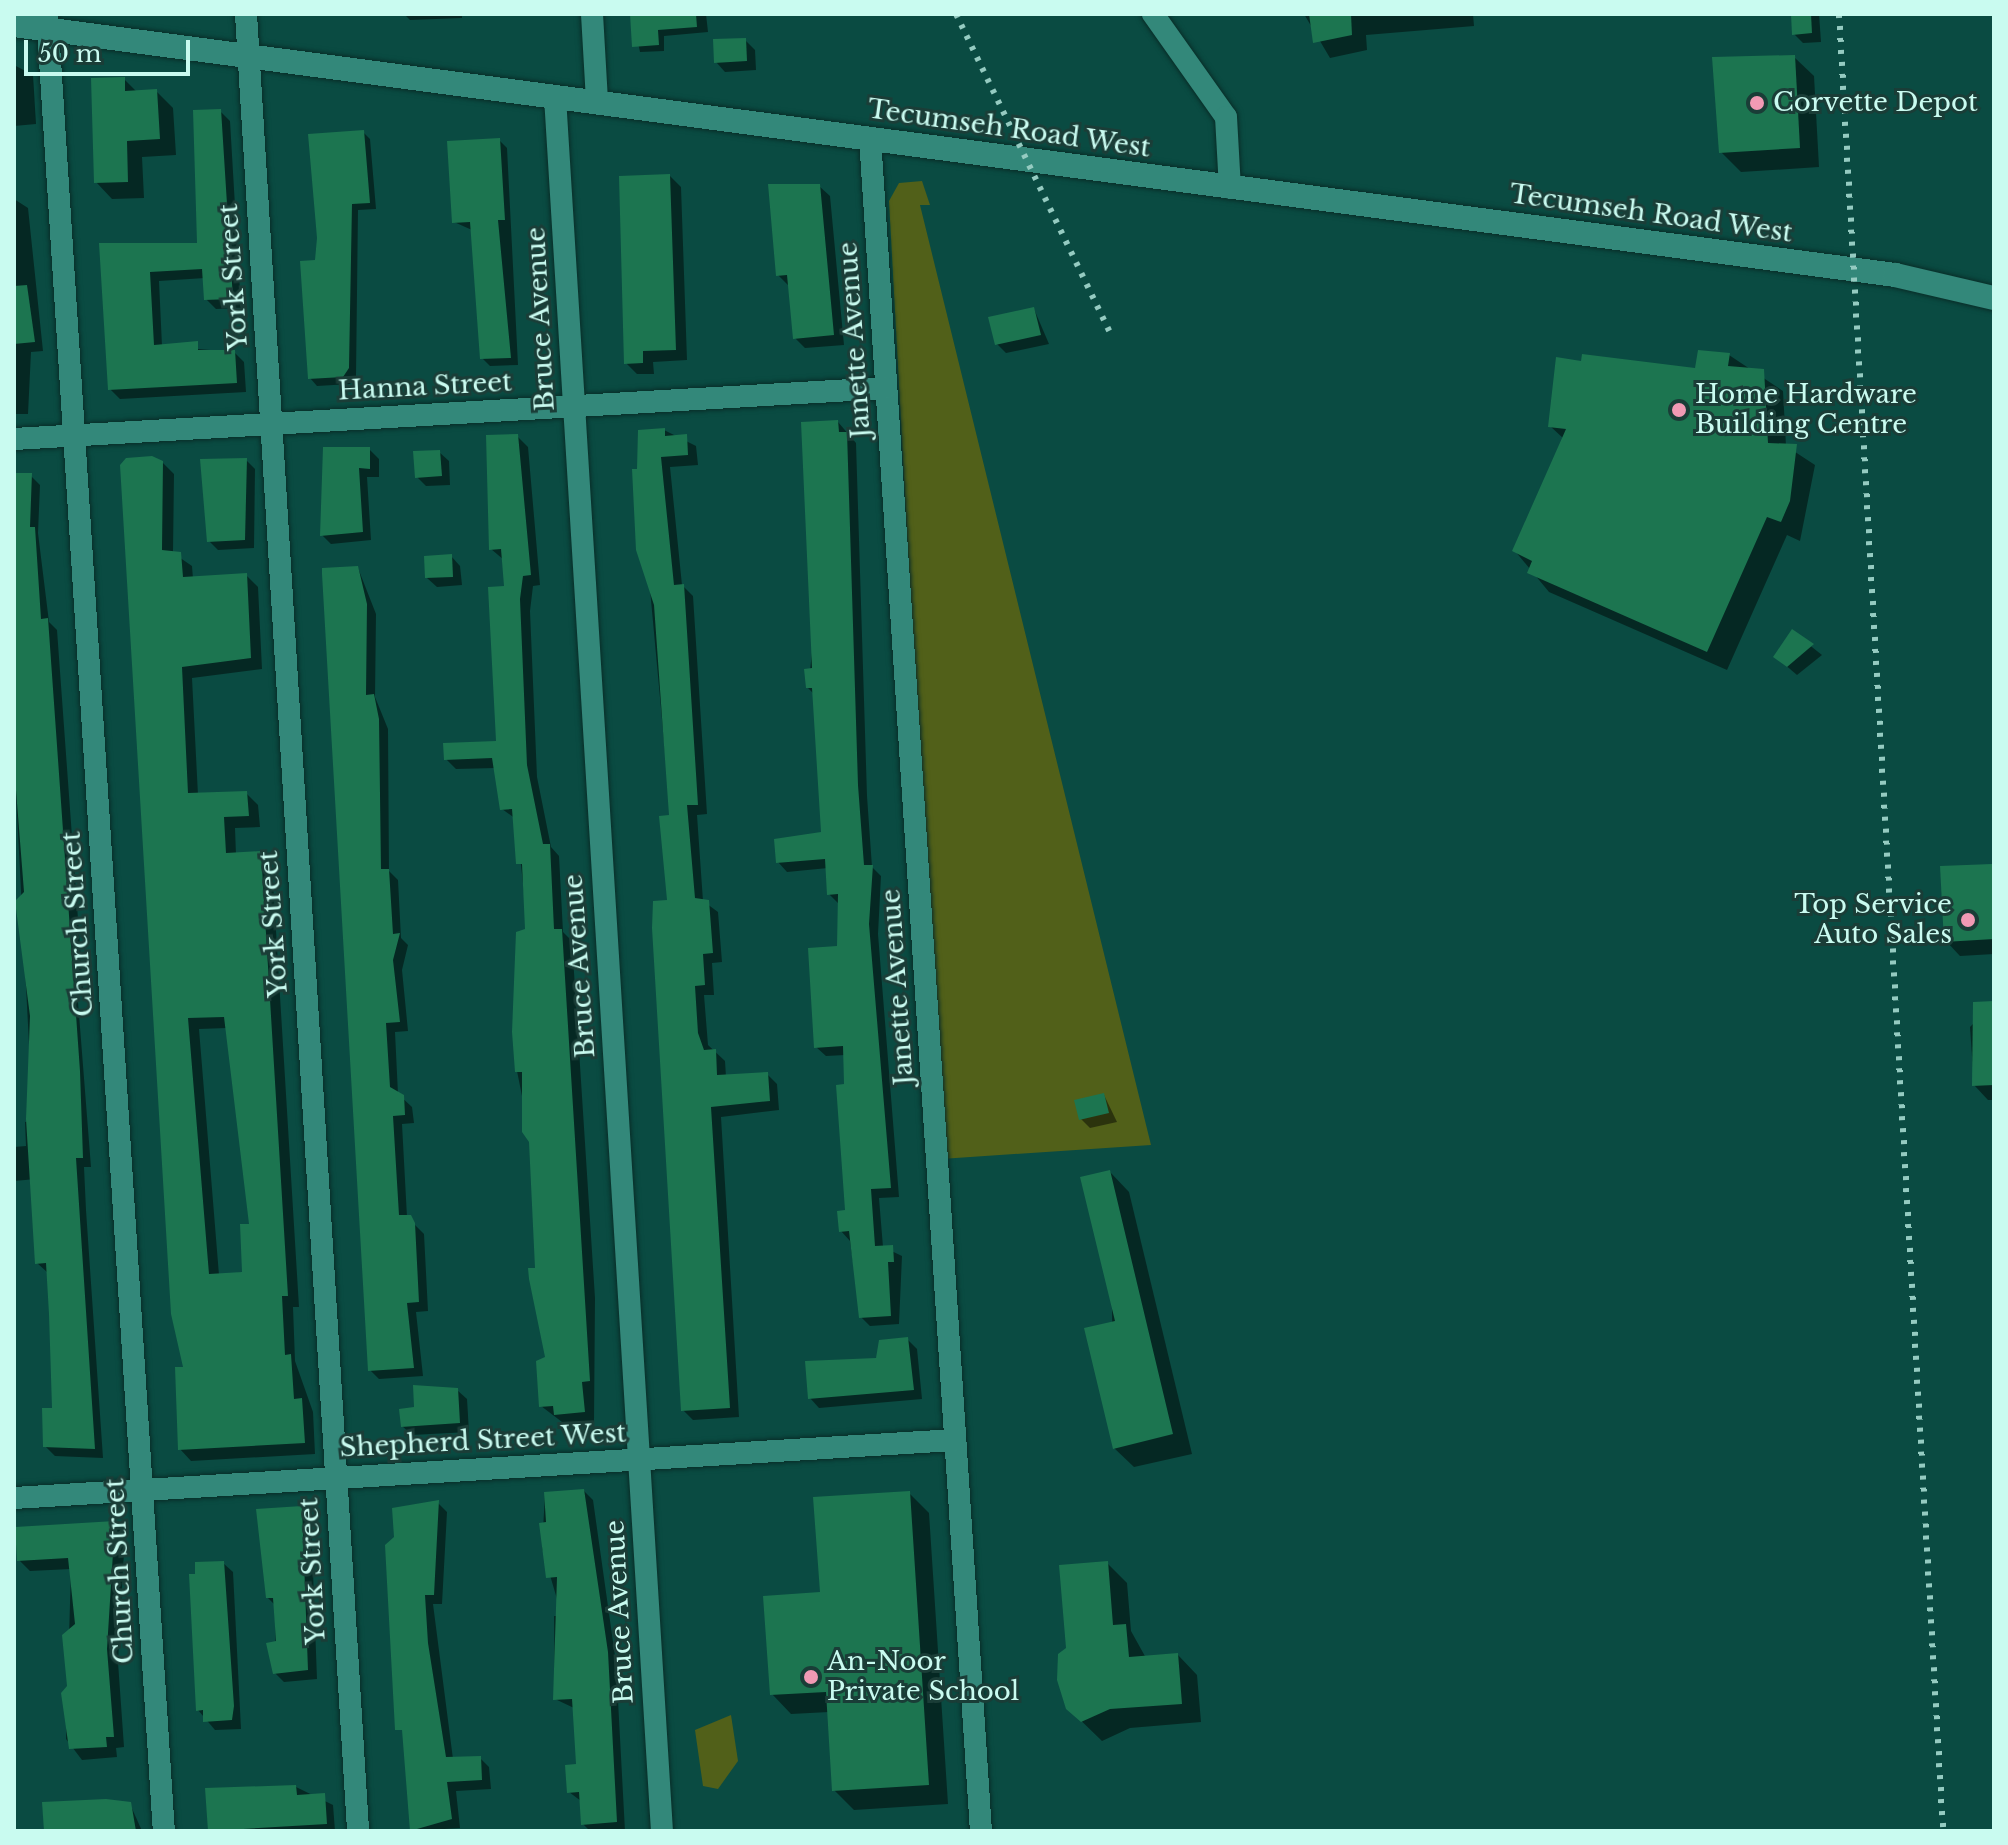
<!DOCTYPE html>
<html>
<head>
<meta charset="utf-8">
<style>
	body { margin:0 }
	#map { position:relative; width:2008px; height:1845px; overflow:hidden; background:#0a4b42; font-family:"Libre Baskerville",serif }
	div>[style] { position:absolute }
	.green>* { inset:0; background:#516019 }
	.shadow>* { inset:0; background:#0007 }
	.building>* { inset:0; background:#1c7550 }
	.roads { filter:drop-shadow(0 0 2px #092d28) drop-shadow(0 0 2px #092d28) }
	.minor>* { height:22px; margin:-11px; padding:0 11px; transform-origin:11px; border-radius:11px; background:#33887a }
	.secondary>* { height:24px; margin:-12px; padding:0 12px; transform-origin:12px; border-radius:12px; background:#33887a }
	.rail>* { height:6px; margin-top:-3px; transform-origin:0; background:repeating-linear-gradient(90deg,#95cbc1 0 4px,transparent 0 12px) }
	.dots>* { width:22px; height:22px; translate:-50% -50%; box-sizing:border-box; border:4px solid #1a3d37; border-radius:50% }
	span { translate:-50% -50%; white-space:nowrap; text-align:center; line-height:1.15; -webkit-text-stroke:6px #1a3d37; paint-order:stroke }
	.poi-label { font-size:26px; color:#c9fbf0 }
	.left { translate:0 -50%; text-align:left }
	.right { translate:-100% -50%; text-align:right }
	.street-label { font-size:26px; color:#c9fbf0 }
	.frame { position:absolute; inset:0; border:16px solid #c9fbf0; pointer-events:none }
	.scale { position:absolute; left:24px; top:40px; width:166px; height:36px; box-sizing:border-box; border:4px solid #c9fbf0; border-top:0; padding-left:10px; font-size:24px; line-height:28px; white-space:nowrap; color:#c9fbf0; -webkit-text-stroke:6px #1a3d37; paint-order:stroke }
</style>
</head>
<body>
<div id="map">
	<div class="green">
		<div style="clip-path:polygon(922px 181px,930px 205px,920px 205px,1151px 1145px,941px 1159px,889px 201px,899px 183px)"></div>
		<div style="clip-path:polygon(731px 1715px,738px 1761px,718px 1789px,703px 1786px,695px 1730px)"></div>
	</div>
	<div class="shadow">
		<div style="clip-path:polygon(404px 14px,462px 14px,462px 18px,410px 20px)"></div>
		<div style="clip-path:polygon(632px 14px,706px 14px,708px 32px,664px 36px,664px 51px,640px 52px)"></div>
		<div style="clip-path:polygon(1304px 14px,1473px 14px,1474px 26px,1366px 35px,1367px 50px,1330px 58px)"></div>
		<div style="clip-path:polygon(1793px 14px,1819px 14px,1821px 42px,1803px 43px,1794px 34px)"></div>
		<div style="clip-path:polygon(745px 40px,755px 50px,756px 70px,725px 72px,716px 62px)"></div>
		<div style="clip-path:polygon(1794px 57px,1814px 76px,1819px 167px,1741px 172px,1721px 152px)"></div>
		<div style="clip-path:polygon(14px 65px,33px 75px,36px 124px,14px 126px)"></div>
		<div style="clip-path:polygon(124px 79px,137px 92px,156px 91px,173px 108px,176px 155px,142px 157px,144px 198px,112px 199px,96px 182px)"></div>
		<div style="clip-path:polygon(220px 111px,230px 121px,241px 308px,216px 309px,206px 299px,205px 278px,159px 281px,162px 346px,234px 352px,244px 362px,246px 392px,120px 399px,110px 389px,101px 245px,199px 245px)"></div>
		<div style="clip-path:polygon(363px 132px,370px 139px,376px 209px,358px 210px,356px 376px,350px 384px,317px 386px,310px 378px,317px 262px)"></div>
		<div style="clip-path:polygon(499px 140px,507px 148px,518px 365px,490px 366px,482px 358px,472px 230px,454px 222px)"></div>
		<div style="clip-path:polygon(670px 176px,681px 187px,687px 360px,653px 362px,654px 374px,637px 374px,626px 363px)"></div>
		<div style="clip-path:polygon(819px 186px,830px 196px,844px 345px,805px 348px,795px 338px,789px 286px,778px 275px)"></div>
		<div style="clip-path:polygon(14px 199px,28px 208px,43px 351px,31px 352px,28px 414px,14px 414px)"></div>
		<div style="clip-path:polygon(1034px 309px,1049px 344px,1006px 353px,997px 344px)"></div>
		<div style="clip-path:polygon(1729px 355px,1783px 391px,1786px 446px,1815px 465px,1800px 541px,1787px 535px,1727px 670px,1549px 592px,1515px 551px,1564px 439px,1550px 426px)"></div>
		<div style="clip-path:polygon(838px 422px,856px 443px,867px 796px,872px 867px,881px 876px,878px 934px,899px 1197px,879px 1198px,883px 1247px,902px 1256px,899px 1324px,870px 1326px,861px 1317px,850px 1241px,841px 1231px,847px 1212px,845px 1055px,826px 1056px,816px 1047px,839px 948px,840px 905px,829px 894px,828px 868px,787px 872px,778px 862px,823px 834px,814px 694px,808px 688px)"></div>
		<div style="clip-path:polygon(664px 430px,696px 446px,698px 465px,670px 467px,682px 585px,693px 596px,707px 814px,697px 815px,703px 901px,718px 912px,722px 962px,712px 963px,714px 995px,704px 995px,708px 1045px,725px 1061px,726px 1077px,767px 1074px,777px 1084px,779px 1110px,721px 1117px,739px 1417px,693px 1420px,683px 1410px,671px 817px,639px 470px)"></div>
		<div style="clip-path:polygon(517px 436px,528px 447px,540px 585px,533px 586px,530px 611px,537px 777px,551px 847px,559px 856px,563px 932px,572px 941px,595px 1298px,594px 1422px,566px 1425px,541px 1406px,547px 1358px,531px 1141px,517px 1071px,528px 930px,516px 819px,502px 809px,496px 768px,456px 769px,446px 759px,498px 743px,506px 588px,504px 560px,491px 549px)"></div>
		<div style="clip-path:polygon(325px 449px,369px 449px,379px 459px,379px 477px,367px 477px,371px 540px,331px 544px,322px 535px)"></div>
		<div style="clip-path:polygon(439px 452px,449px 461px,450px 485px,426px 486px,417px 477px)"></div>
		<div style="clip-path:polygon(246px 460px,255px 469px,254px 548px,218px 550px,209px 541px)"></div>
		<div style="clip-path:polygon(evenodd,162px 462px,174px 474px,173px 553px,192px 566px,193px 579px,246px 575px,258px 587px,262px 669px,192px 678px,198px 795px,246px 793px,258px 805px,260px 827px,235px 828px,236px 855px,261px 853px,272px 865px,299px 1307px,293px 1307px,295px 1361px,313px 1412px,315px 1454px,191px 1461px,180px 1449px,185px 1369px,122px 466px,162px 462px,227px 1028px,251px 1225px,245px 1272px,219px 1275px,199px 1029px,227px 1028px)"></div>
		<div style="clip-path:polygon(31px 476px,40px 485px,38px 533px,49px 622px,57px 630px,83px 988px,77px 989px,91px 1167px,84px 1167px,86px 1210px,103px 1458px,55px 1456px,45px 1446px,54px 1410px,51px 1314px,47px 1272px,37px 1263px,36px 1179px,14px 1181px,14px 1147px,26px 1146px,25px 1122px,33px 1121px,14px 756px,14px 477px)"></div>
		<div style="clip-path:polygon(451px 556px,460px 566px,462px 585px,437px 587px,427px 578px)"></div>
		<div style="clip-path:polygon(358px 568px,376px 614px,375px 697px,388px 729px,389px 871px,398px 880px,401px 938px,408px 945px,402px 970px,408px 1031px,395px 1032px,398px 1094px,412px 1107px,414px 1123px,402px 1124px,407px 1217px,424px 1234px,428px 1311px,416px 1312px,423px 1376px,379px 1379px,370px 1370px)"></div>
		<div style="clip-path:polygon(1793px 632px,1822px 655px,1797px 675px,1776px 657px)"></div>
		<div style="clip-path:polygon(1991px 866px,1994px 954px,1960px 956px,1946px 941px)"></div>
		<div style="clip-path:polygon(1994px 1003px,1994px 1100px,1988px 1100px,1974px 1085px,1970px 1027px)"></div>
		<div style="clip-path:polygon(1104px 1095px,1117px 1122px,1090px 1128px,1081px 1119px)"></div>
		<div style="clip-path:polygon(1110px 1172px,1129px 1192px,1192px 1454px,1134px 1467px,1114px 1448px)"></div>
		<div style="clip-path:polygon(907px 1339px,917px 1349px,922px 1399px,819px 1408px,810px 1398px)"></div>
		<div style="clip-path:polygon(457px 1390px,467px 1399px,469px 1432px,412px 1435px,402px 1426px,416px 1409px)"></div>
		<div style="clip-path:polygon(584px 1491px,593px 1500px,616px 1663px,625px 1831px,590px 1831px,583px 1824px,581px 1801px,569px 1792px,578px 1766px,574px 1708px,555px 1699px,554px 1616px,562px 1616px,542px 1548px,545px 1494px)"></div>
		<div style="clip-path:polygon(909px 1493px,929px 1513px,948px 1804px,854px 1810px,834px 1790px,829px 1712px,791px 1714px,772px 1694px)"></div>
		<div style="clip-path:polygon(438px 1503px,447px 1512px,442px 1604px,433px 1604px,453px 1759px,480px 1758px,489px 1767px,491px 1789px,456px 1791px,460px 1828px,412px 1831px,387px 1545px)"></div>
		<div style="clip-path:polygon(302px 1508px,311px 1517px,317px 1679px,284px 1682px,275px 1673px,276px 1606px,267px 1597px)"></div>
		<div style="clip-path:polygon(114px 1523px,125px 1534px,118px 1662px,124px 1747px,116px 1748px,117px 1757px,82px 1760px,66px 1739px,71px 1569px,30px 1571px,19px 1560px)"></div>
		<div style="clip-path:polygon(223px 1563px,233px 1572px,241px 1729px,215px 1730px,198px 1710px)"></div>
		<div style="clip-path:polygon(1107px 1563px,1127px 1583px,1131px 1631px,1146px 1658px,1178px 1655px,1197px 1675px,1201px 1722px,1130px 1728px,1102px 1741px,1068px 1708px,1068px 1649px)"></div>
		<div style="clip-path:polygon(296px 1787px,333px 1805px,335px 1831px,210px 1831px,207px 1790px)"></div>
		<div style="clip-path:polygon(130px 1804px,142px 1831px,46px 1831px)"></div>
	</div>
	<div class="building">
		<div style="clip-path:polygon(630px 14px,696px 14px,697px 27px,658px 30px,659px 45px,632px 47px)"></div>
		<div style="clip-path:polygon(1309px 14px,1351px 14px,1352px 35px,1313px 43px)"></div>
		<div style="clip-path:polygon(1791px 14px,1811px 14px,1812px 33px,1792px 35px)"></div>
		<div style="clip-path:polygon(746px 38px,747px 61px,714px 63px,713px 39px)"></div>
		<div style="clip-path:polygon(1795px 55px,1800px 148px,1719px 153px,1712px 57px)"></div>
		<div style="clip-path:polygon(125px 77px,125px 91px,157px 89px,160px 139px,127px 141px,128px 182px,94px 183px,91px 78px)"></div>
		<div style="clip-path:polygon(221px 109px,233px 299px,204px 300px,202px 269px,150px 272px,154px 345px,198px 341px,198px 350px,235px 350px,237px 383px,108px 390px,99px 243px,197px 243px,193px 110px)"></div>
		<div style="clip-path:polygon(364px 130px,370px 203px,352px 204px,349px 368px,343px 377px,308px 379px,300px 261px,315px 260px,317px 238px,308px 134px)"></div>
		<div style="clip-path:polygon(500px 138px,505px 220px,498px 220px,511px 358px,480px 359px,470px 222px,452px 223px,447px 141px)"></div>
		<div style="clip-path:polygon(670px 174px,676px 350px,643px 351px,643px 363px,624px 364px,619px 176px)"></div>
		<div style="clip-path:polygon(768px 184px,820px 184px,834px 335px,793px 339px,787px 275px,776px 276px)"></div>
		<div style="clip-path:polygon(27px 285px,35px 342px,14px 344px,14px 286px)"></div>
		<div style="clip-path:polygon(1034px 307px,1041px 335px,995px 345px,988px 317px)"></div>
		<div style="clip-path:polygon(1698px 350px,1730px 353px,1728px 366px,1764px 369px,1768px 443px,1797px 444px,1790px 501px,1781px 522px,1767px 517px,1707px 652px,1527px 573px,1532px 561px,1512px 551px,1566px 429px,1548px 427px,1556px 357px,1581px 361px,1582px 354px,1695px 368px)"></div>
		<div style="clip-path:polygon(838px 420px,839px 432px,847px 432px,858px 785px,864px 865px,873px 865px,869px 924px,891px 1188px,871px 1189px,875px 1246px,893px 1245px,894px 1262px,888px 1262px,891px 1316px,859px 1318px,849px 1231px,839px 1232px,837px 1211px,845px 1210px,836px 1085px,844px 1084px,843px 1046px,814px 1048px,808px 948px,837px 946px,838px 894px,827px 895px,825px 859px,776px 863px,774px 839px,821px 832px,812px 688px,806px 688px,804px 669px,812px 668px,801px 422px)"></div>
		<div style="clip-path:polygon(665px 428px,665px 436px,687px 434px,688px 455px,661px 457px,674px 585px,684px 584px,698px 805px,687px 805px,695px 898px,709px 900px,713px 953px,703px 954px,705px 985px,695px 986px,698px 1033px,704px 1050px,716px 1049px,717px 1075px,768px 1072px,770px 1101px,711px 1107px,730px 1408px,681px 1411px,652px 928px,653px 901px,667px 900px,659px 816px,669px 815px,654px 605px,636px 550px,632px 469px,637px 469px,638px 430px)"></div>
		<div style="clip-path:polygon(518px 434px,531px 575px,523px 576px,520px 599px,527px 765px,543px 844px,550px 844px,554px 929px,562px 929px,590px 1381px,582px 1382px,585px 1412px,554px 1415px,553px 1406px,539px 1407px,536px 1361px,545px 1357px,529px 1279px,528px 1268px,535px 1268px,529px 1142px,522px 1132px,522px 1072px,515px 1072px,512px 1032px,516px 932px,525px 929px,522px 864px,516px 864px,512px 809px,500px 810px,492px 758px,444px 760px,443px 743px,496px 741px,488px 587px,504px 586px,501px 549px,489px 550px,486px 435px)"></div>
		<div style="clip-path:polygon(323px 447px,370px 447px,370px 469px,359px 468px,363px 532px,320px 536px)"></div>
		<div style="clip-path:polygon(440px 450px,442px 476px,415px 478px,413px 451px)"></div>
		<div style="clip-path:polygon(evenodd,152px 456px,163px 461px,162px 550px,181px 552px,183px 577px,247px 573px,251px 658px,182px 667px,188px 793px,247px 791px,249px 816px,224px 817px,226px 853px,261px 851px,288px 1296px,282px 1296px,285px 1355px,291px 1354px,294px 1399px,302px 1398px,305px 1443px,178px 1450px,175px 1367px,183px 1367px,171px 1314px,120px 465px,126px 458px,152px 456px,224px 1017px,249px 1224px,240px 1224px,242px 1272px,209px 1274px,188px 1018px,224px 1017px)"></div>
		<div style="clip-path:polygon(247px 458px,245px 540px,207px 542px,200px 459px)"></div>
		<div style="clip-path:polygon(14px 473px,32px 473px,30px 527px,35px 527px,41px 619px,48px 618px,80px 1071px,83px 1158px,76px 1158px,95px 1449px,43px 1447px,42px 1408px,52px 1408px,49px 1314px,46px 1263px,35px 1264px,26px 1119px,30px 1016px,15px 901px,24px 892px,14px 765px)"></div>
		<div style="clip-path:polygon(452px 554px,453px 577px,425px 578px,424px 556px)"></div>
		<div style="clip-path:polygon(358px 566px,367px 604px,366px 695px,374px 694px,379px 719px,381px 869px,389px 869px,393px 934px,400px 933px,393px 960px,400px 1022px,386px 1023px,390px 1087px,404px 1095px,405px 1115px,393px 1116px,399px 1215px,411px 1215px,415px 1223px,419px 1302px,407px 1303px,414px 1368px,368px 1371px,322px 574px,322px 568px)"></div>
		<div style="clip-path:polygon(1792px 629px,1814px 644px,1787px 667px,1773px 657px)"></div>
		<div style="clip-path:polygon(1992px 864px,1994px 939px,1944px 942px,1940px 866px)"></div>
		<div style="clip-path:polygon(1994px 1001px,1994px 1085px,1972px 1086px,1973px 1002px)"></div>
		<div style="clip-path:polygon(1104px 1093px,1109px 1113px,1079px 1120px,1074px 1100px)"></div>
		<div style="clip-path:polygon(1110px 1170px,1173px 1434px,1113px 1449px,1084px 1328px,1115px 1321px,1080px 1177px)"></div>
		<div style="clip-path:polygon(908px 1337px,914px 1390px,808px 1399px,805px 1361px,876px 1358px,879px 1340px)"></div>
		<div style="clip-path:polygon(413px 1385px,458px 1388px,460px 1423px,401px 1427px,399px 1409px,414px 1407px)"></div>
		<div style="clip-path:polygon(584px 1489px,608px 1652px,617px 1822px,581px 1825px,579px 1792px,567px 1793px,565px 1765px,576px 1764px,572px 1699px,553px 1700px,557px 1577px,546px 1578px,539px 1523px,546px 1522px,544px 1492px)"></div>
		<div style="clip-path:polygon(910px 1491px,929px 1785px,832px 1791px,826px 1692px,770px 1695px,763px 1596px,820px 1592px,813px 1497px)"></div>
		<div style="clip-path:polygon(439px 1500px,434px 1595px,425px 1595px,428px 1643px,446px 1757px,481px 1756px,482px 1780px,447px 1782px,452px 1819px,410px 1831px,402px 1730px,395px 1730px,385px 1545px,394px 1537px,392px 1508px)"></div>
		<div style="clip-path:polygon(302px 1506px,308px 1670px,273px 1674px,266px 1643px,276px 1641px,273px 1598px,266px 1598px,256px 1509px)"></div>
		<div style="clip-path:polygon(115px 1521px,107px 1649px,114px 1737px,106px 1737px,107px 1747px,69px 1749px,61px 1693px,67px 1686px,62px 1635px,75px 1624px,68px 1558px,17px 1561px,15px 1527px)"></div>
		<div style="clip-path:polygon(224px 1561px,234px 1706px,232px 1720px,203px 1722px,203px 1710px,196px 1711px,189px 1574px,195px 1574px,195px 1562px)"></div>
		<div style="clip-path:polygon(1108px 1561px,1113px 1625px,1126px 1624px,1129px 1657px,1178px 1653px,1182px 1704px,1110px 1709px,1081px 1722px,1066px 1709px,1057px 1680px,1058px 1654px,1066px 1648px,1059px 1565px)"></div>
		<div style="clip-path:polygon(296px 1785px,297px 1795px,325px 1793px,327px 1824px,208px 1831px,205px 1788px)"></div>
		<div style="clip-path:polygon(106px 1799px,131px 1802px,136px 1831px,44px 1831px,42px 1802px)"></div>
	</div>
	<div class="roads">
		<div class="minor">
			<div style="left:47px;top:14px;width:1821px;rotate:86.32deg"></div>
			<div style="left:246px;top:14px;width:1820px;rotate:86.47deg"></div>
			<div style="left:592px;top:14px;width:88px;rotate:86.7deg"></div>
			<div style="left:1153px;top:14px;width:126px;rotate:54.7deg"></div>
			<div style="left:1226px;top:117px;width:71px;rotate:86.8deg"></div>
			<div style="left:555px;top:97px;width:1737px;rotate:86.47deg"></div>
			<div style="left:870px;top:138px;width:1697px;rotate:86.25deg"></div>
			<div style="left:14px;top:439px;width:873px;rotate:-3.35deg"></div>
			<div style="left:14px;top:1498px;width:943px;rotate:-3.53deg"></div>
		</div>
		<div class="secondary">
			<div style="left:14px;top:25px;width:1898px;rotate:7.57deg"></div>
			<div style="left:1895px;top:275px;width:102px;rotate:13.1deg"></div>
		</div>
	</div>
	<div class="rail">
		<div style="left:956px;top:14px;width:352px;rotate:64.2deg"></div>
		<div style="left:1839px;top:14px;width:1820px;rotate:86.72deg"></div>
	</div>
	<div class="dots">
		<div style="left:1757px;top:103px;background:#f19ab4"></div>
		<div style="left:1679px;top:410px;background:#f19ab4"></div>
		<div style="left:1968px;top:920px;background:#f19ab4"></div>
		<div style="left:811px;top:1677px;background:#f19ab4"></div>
	</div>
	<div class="poi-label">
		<span class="left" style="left:1773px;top:103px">Corvette Depot</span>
		<span class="left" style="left:1695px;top:410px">Home Hardware<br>Building Centre</span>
		<span class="right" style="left:1952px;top:920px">Top Service<br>Auto Sales</span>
		<span class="left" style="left:827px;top:1677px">An-Noor<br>Private School</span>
	</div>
	<div class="street-label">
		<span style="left:1009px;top:129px;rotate:8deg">Tecumseh Road West</span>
		<span style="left:1651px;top:214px;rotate:8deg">Tecumseh Road West</span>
		<span style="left:234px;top:277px;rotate:-94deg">York Street</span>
		<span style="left:541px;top:319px;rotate:-93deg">Bruce Avenue</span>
		<span style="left:855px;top:340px;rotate:-94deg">Janette Avenue</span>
		<span style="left:425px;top:387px;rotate:-3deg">Hanna Street</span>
		<span style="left:78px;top:924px;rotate:-94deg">Church Street</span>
		<span style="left:274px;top:924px;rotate:-94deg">York Street</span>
		<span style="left:580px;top:966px;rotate:-94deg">Bruce Avenue</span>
		<span style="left:898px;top:987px;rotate:-94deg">Janette Avenue</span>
		<span style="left:483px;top:1441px;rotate:-3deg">Shepherd Street West</span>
		<span style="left:120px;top:1571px;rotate:-93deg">Church Street</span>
		<span style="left:313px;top:1571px;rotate:-93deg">York Street</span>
		<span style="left:620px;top:1612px;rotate:-93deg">Bruce Avenue</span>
	</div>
	<div class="frame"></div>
	<div class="scale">50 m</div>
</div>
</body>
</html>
